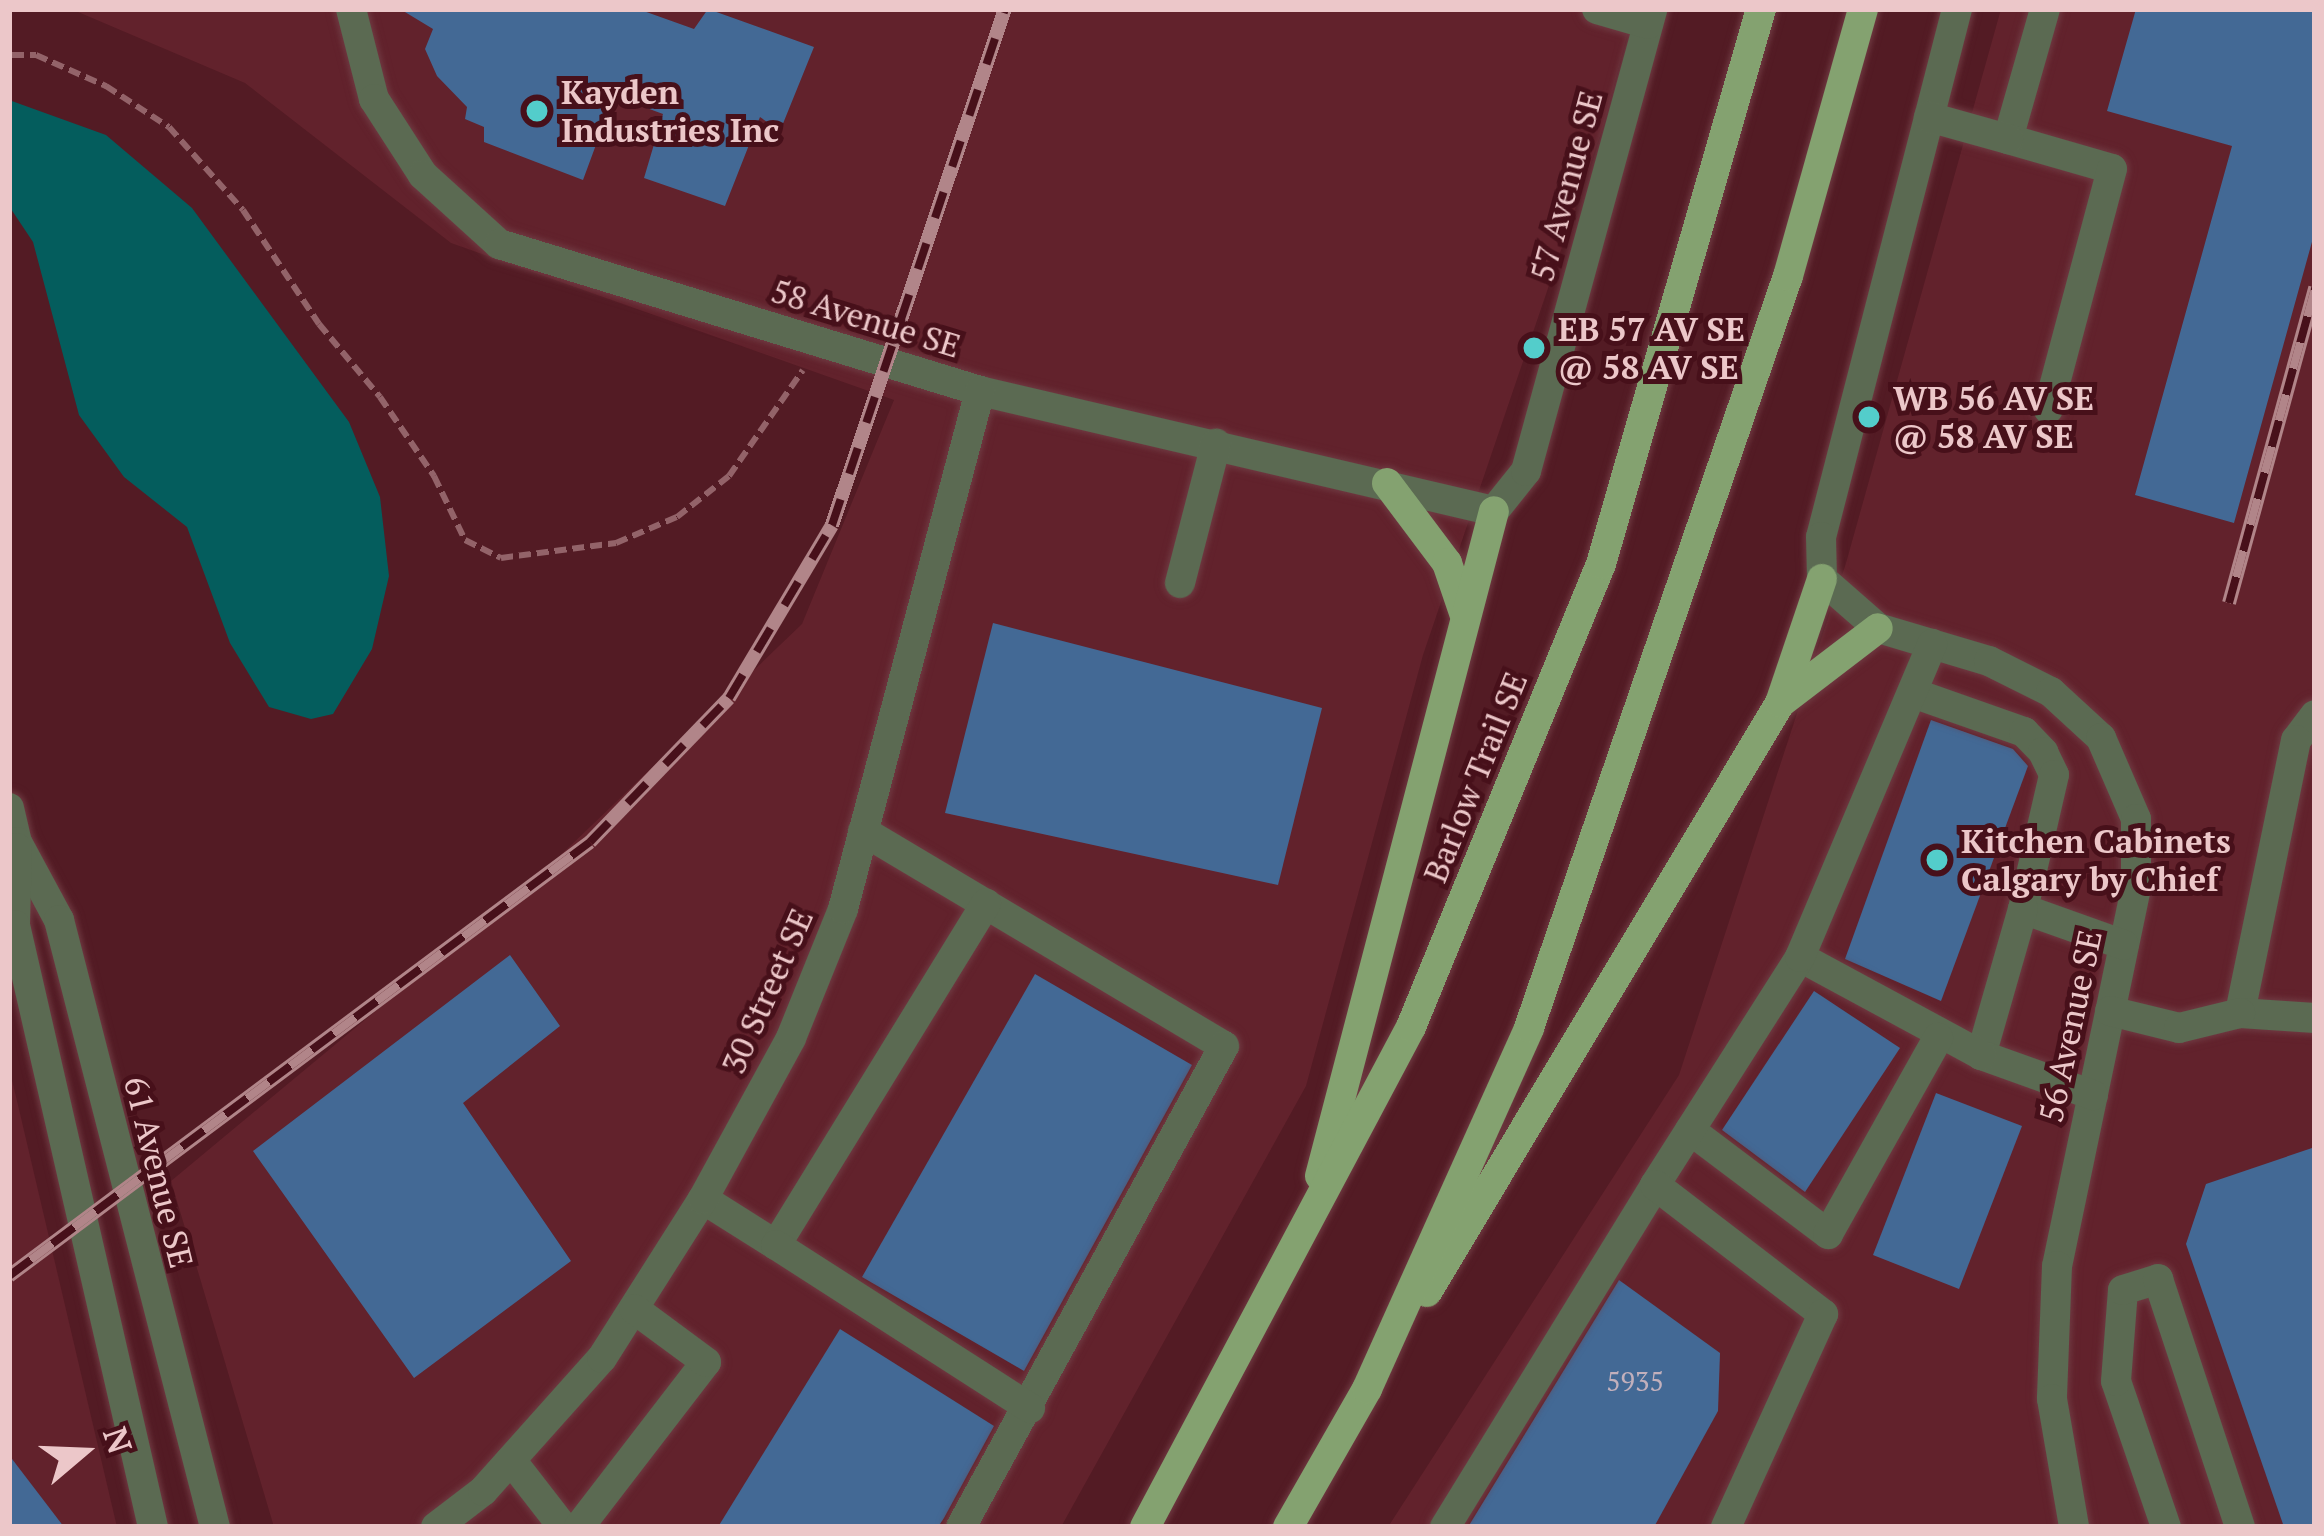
<!DOCTYPE html>
<html>
<head>
<meta charset="utf-8">
<style>
	body { margin:0 }
	#map { position:relative; width:2324px; height:1536px; overflow:hidden; background:#531b24; font-family:"PT Serif",serif }
	div>[style] { position:absolute }
	.built>* { inset:0; background:#62222c }
	.water>* { inset:0; background:#045d5d }
	.building>* { inset:0; background:#436995 }
	.path>* { height:6px; margin-top:-3px; transform-origin:0; background:repeating-linear-gradient(90deg,#936369 0 12px,transparent 0 18px) }
	.roads { filter:drop-shadow(0 0 3px #6f3a42) drop-shadow(0 0 3px #6f3a42) }
	.minor>* { height:30px; margin:-15px; padding:0 15px; transform-origin:15px; border-radius:15px; background:#5b6a52 }
	.major>* { height:30px; margin:-15px; padding:0 15px; transform-origin:15px; border-radius:15px; background:#84a270 }
	.rail>* { height:14px; margin-top:-7px; transform-origin:0; background:repeating-linear-gradient(90deg,#47101a 0 27px,#b18589 0 54px); box-sizing:border-box; border-block:3px solid #b18589 }
	.dots>* { width:33px; height:33px; translate:-50% -50%; box-sizing:border-box; border:6px solid #47101a; border-radius:50% }
	span { translate:-50% -50%; white-space:nowrap; text-align:center; line-height:1.15; -webkit-text-stroke:10px #47101a; paint-order:stroke }
	.number-label { font-size:27px; color:#c2b0bc }
	.number-label span { -webkit-text-stroke-width:0 }
	.poi-label { font-size:33px; color:#ecc7c9; font-weight:700 }
	.left { translate:0 -50%; text-align:left }
	.street-label { font-size:33px; color:#ecc7c9 }
	.frame { position:absolute; inset:0; border:12px solid #ecc7c9; pointer-events:none }
	.north { position:absolute; left:24px; top:1392px; width:120px; height:120px; -webkit-text-stroke:9px #47101a; paint-order:stroke; rotate:71deg; font-size:33px; font-weight:700; line-height:48px; text-align:center; color:#ecc7c9 }
	.north::after { content:''; display:block; margin:auto; width:42px; height:54px; background:#ecc7c9; clip-path:polygon(50% 0,100% 100%,50% 72%,0 100%) }
</style>
</head>
<body>
<div id="map">
	<div class="built">
		<div style="clip-path:polygon(71px 9px,1634px 9px,1604px 124px,1423px 655px,1306px 1086px,1061px 1527px,274px 1527px,171px 1181px,544px 871px,802px 624px,894px 400px,451px 243px,245px 83px)"></div>
		<div style="clip-path:polygon(2001px 9px,2315px 9px,2315px 1527px,1388px 1527px,1679px 1075px,1846px 563px)"></div>
		<div style="clip-path:polygon(9px 1068px,18px 1105px,117px 1527px,9px 1527px)"></div>
	</div>
	<div class="water">
		<div style="clip-path:polygon(9px 100px,106px 135px,192px 208px,349px 422px,380px 497px,389px 576px,372px 649px,333px 714px,311px 719px,269px 707px,230px 643px,187px 527px,124px 477px,79px 415px,33px 242px,9px 206px)"></div>
	</div>
	<div class="building">
		<div style="clip-path:polygon(400px 9px,638px 9px,694px 29px,708px 9px,814px 47px,780px 131px,760px 117px,725px 206px,644px 178px,663px 114px,614px 96px,583px 180px,484px 142px,484px 127px,465px 119px,467px 107px,437px 76px,425px 49px,433px 29px)"></div>
		<div style="clip-path:polygon(2136px 9px,2315px 9px,2315px 231px,2234px 523px,2135px 495px,2232px 146px,2107px 111px)"></div>
		<div style="clip-path:polygon(993px 623px,1322px 708px,1278px 885px,945px 813px)"></div>
		<div style="clip-path:polygon(1931px 720px,2013px 749px,2028px 766px,1941px 1001px,1845px 959px)"></div>
		<div style="clip-path:polygon(510px 955px,560px 1026px,463px 1103px,571px 1261px,414px 1378px,253px 1151px)"></div>
		<div style="clip-path:polygon(1035px 974px,1192px 1065px,1024px 1371px,862px 1277px)"></div>
		<div style="clip-path:polygon(1814px 991px,1900px 1048px,1805px 1192px,1722px 1130px)"></div>
		<div style="clip-path:polygon(1936px 1093px,2022px 1126px,1959px 1289px,1873px 1255px)"></div>
		<div style="clip-path:polygon(2315px 1147px,2315px 1527px,2284px 1527px,2186px 1244px,2206px 1184px)"></div>
		<div style="clip-path:polygon(1619px 1280px,1720px 1353px,1718px 1411px,1654px 1527px,1468px 1527px)"></div>
		<div style="clip-path:polygon(840px 1329px,994px 1426px,944px 1518px,938px 1527px,718px 1527px)"></div>
		<div style="clip-path:polygon(9px 1455px,64px 1527px,9px 1527px)"></div>
	</div>
	<div class="path">
		<div style="left:12px;top:55px;width:24px"></div>
		<div style="left:36px;top:55px;width:77px;rotate:23.9deg"></div>
		<div style="left:106px;top:86px;width:75px;rotate:33.1deg"></div>
		<div style="left:169px;top:127px;width:111px;rotate:48.3deg"></div>
		<div style="left:243px;top:210px;width:137px;rotate:56.3deg"></div>
		<div style="left:319px;top:324px;width:95px;rotate:50.1deg"></div>
		<div style="left:380px;top:397px;width:96px;rotate:55.6deg"></div>
		<div style="left:434px;top:476px;width:71px;rotate:64.2deg"></div>
		<div style="left:465px;top:540px;width:40px;rotate:26.6deg"></div>
		<div style="left:501px;top:558px;width:116px;rotate:-7.4deg"></div>
		<div style="left:616px;top:543px;width:66px;rotate:-23.1deg"></div>
		<div style="left:677px;top:517px;width:66px;rotate:-38.3deg"></div>
		<div style="left:729px;top:476px;width:129px;rotate:-55.1deg"></div>
	</div>
	<div class="roads">
		<div class="minor">
			<div style="left:351px;top:9px;width:93px;rotate:75.7deg"></div>
			<div style="left:374px;top:99px;width:90px;rotate:57.2deg"></div>
			<div style="left:423px;top:175px;width:103px;rotate:42.2deg"></div>
			<div style="left:499px;top:244px;width:503px;rotate:16.99deg"></div>
			<div style="left:980px;top:391px;width:528px;rotate:13.14deg"></div>
			<div style="left:1494px;top:511px;width:51px;rotate:-51.3deg"></div>
			<div style="left:1526px;top:471px;width:479px;rotate:-74.7deg"></div>
			<div style="left:1597px;top:9px;width:53px;rotate:16.4deg"></div>
			<div style="left:1957px;top:9px;width:545px;rotate:104.44deg"></div>
			<div style="left:1821px;top:537px;width:42px;rotate:88.6deg"></div>
			<div style="left:1822px;top:579px;width:74px;rotate:41.2deg"></div>
			<div style="left:1878px;top:628px;width:116px;rotate:16.6deg"></div>
			<div style="left:1989px;top:661px;width:69px;rotate:26.6deg"></div>
			<div style="left:2051px;top:692px;width:68px;rotate:42.6deg"></div>
			<div style="left:2101px;top:738px;width:88px;rotate:66.6deg"></div>
			<div style="left:2136px;top:819px;width:69px;rotate:90deg"></div>
			<div style="left:2136px;top:888px;width:386px;rotate:101.8deg"></div>
			<div style="left:2057px;top:1266px;width:133px;rotate:92.2deg"></div>
			<div style="left:2052px;top:1399px;width:130px;rotate:80.2deg"></div>
			<div style="left:2045px;top:9px;width:135px;rotate:105.9deg"></div>
			<div style="left:2008px;top:139px;width:108px;rotate:16.1deg"></div>
			<div style="left:2112px;top:169px;width:248px;rotate:104.9deg"></div>
			<div style="left:1929px;top:117px;width:82px;rotate:15.6deg"></div>
			<div style="left:1180px;top:583px;width:144px;rotate:-75.5deg"></div>
			<div style="left:1913px;top:693px;width:118px;rotate:19.4deg"></div>
			<div style="left:2024px;top:732px;width:28px;rotate:46deg"></div>
			<div style="left:2043px;top:752px;width:25px;rotate:64deg"></div>
			<div style="left:2054px;top:775px;width:138px;rotate:103deg"></div>
			<div style="left:2023px;top:909px;width:107px;rotate:19.6deg"></div>
			<div style="left:2315px;top:715px;width:31px;rotate:127deg"></div>
			<div style="left:2296px;top:740px;width:279px;rotate:101.6deg"></div>
			<div style="left:2240px;top:1013px;width:75px;rotate:3.8deg"></div>
			<div style="left:9px;top:808px;width:35px;rotate:77deg"></div>
			<div style="left:17px;top:842px;width:89px;rotate:61.7deg"></div>
			<div style="left:59px;top:920px;width:627px;rotate:75.59deg"></div>
			<div style="left:863px;top:831px;width:420px;rotate:30.8deg"></div>
			<div style="left:1224px;top:1046px;width:548px;rotate:118.67deg"></div>
			<div style="left:17px;top:848px;width:77px;rotate:91.5deg"></div>
			<div style="left:15px;top:925px;width:618px;rotate:77.09deg"></div>
			<div style="left:2023px;top:909px;width:152px;rotate:106deg"></div>
			<div style="left:1981px;top:1055px;width:119px;rotate:19.7deg"></div>
			<div style="left:1800px;top:957px;width:206px;rotate:28.4deg"></div>
			<div style="left:2110px;top:1011px;width:71px;rotate:13.8deg"></div>
			<div style="left:2179px;top:1028px;width:63px;rotate:-13.8deg"></div>
			<div style="left:1690px;top:1130px;width:173px;rotate:37deg"></div>
			<div style="left:1828px;top:1234px;width:225px;rotate:-60.7deg"></div>
			<div style="left:1655px;top:1185px;width:270px;rotate:-57.5deg"></div>
			<div style="left:1800px;top:957px;width:340px;rotate:-67.1deg"></div>
			<div style="left:703px;top:1199px;width:86px;rotate:32.2deg"></div>
			<div style="left:776px;top:1245px;width:401px;rotate:-58.4deg"></div>
			<div style="left:776px;top:1245px;width:302px;rotate:32.7deg"></div>
			<div style="left:511px;top:1460px;width:85px;rotate:52.2deg"></div>
			<div style="left:436px;top:1527px;width:59px;rotate:-37.5deg"></div>
			<div style="left:483px;top:1491px;width:178px;rotate:-48.2deg"></div>
			<div style="left:602px;top:1358px;width:188px;rotate:-57.6deg"></div>
			<div style="left:703px;top:1199px;width:183px;rotate:-61.3deg"></div>
			<div style="left:791px;top:1038px;width:139px;rotate:-68deg"></div>
			<div style="left:843px;top:909px;width:536px;rotate:-75.19deg"></div>
			<div style="left:579px;top:1527px;width:208px;rotate:-52.4deg"></div>
			<div style="left:706px;top:1362px;width:89px;rotate:-143.6deg"></div>
			<div style="left:1445px;top:1527px;width:401px;rotate:-58.4deg"></div>
			<div style="left:1655px;top:1185px;width:212px;rotate:37.5deg"></div>
			<div style="left:1823px;top:1314px;width:234px;rotate:114.5deg"></div>
			<div style="left:2166px;top:1527px;width:154px;rotate:-108.9deg"></div>
			<div style="left:2116px;top:1381px;width:91px;rotate:-85.6deg"></div>
			<div style="left:2123px;top:1290px;width:37px;rotate:-17deg"></div>
			<div style="left:2158px;top:1279px;width:261px;rotate:71.7deg"></div>
		</div>
		<div class="major">
			<div style="left:1387px;top:483px;width:100px;rotate:53.1deg"></div>
			<div style="left:1447px;top:563px;width:56px;rotate:71.2deg"></div>
			<div style="left:1780px;top:703px;width:123px;rotate:-37.4deg"></div>
			<div style="left:1320px;top:1176px;width:687px;rotate:-75.34deg"></div>
			<div style="left:1427px;top:1292px;width:687px;rotate:-59.06deg"></div>
			<div style="left:1780px;top:703px;width:131px;rotate:-71.3deg"></div>
			<div style="left:1145px;top:1527px;width:566px;rotate:-61.99deg"></div>
			<div style="left:1411px;top:1027px;width:500px;rotate:-67.69deg"></div>
			<div style="left:1601px;top:564px;width:578px;rotate:-73.92deg"></div>
			<div style="left:1288px;top:1527px;width:159px;rotate:-60.2deg"></div>
			<div style="left:1367px;top:1389px;width:396px;rotate:-65.8deg"></div>
			<div style="left:1529px;top:1028px;width:795px;rotate:-71deg"></div>
			<div style="left:1788px;top:276px;width:277px;rotate:-74.3deg"></div>
		</div>
	</div>
	<div class="rail">
		<div style="left:2229px;top:603px;width:327px;rotate:-74.7deg"></div>
		<div style="left:9px;top:1276px;width:725px;rotate:-36.76deg"></div>
		<div style="left:590px;top:842px;width:200px;rotate:-46deg"></div>
		<div style="left:729px;top:698px;width:201px;rotate:-59.2deg"></div>
		<div style="left:832px;top:525px;width:544px;rotate:-71.47deg"></div>
	</div>
	<div class="dots">
		<div style="left:537px;top:111px;background:#53cdcb"></div>
		<div style="left:1534px;top:348px;background:#53cdcb"></div>
		<div style="left:1869px;top:417px;background:#53cdcb"></div>
		<div style="left:1937px;top:860px;background:#53cdcb"></div>
	</div>
	<div class="number-label">
		<span style="left:1635px;top:1382px">5935</span>
	</div>
	<div class="poi-label">
		<span class="left" style="left:561px;top:111px">Kayden<br>Industries Inc</span>
		<span class="left" style="left:1558px;top:348px">EB 57 AV SE<br>@ 58 AV SE</span>
		<span class="left" style="left:1893px;top:417px">WB 56 AV SE<br>@ 58 AV SE</span>
		<span class="left" style="left:1961px;top:860px">Kitchen Cabinets<br>Calgary by Chief</span>
	</div>
	<div class="street-label">
		<span style="left:1566px;top:186px;rotate:-75deg">57 Avenue SE</span>
		<span style="left:866px;top:318px;rotate:17deg">58 Avenue SE</span>
		<span style="left:1475px;top:777px;rotate:-68deg">Barlow Trail SE</span>
		<span style="left:767px;top:991px;rotate:-66deg">30 Street SE</span>
		<span style="left:2070px;top:1026px;rotate:-78deg">56 Avenue SE</span>
		<span style="left:159px;top:1172px;rotate:76deg">61 Avenue SE</span>
	</div>
	<div class="frame"></div>
	<div class="north">N</div>
</div>
</body>
</html>
